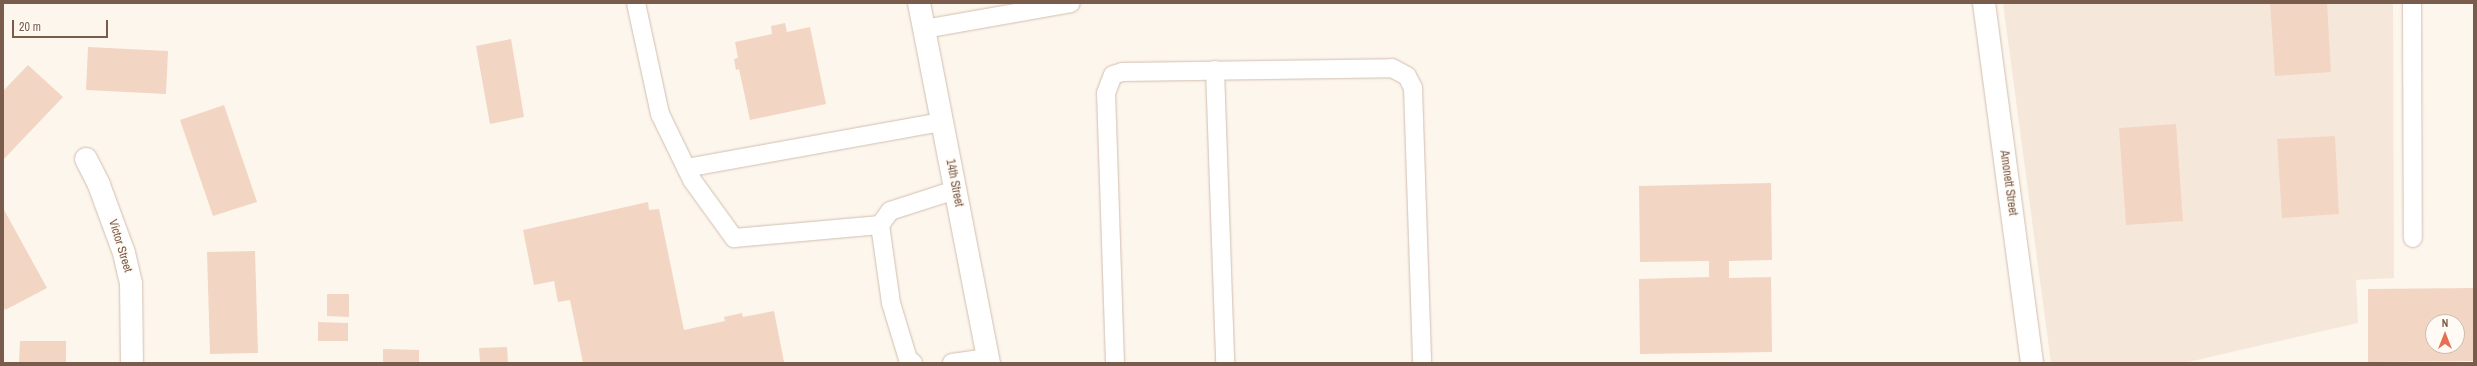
<!DOCTYPE html>
<html>
<head>
<meta charset="utf-8">
<style>
	body { margin:0 }
	#map { position:relative; width:2477px; height:366px; overflow:hidden; background:#fdf6ec; font-family:"Archivo Narrow",sans-serif }
	div>[style] { position:absolute }
	.residential>* { inset:0; background:#f5e8da }
	.building>* { inset:0; background:#f3d5c3 }
	.roads { filter:drop-shadow(0 0 1px #d1beb0) drop-shadow(0 0 1px #d1beb0) }
	.service>* { height:18px; margin:-9px; padding:0 9px; transform-origin:9px; border-radius:9px; background:#fff }
	.minor>* { height:22px; margin:-11px; padding:0 11px; transform-origin:11px; border-radius:11px; background:#fff }
	.tertiary>* { height:22px; margin:-11px; padding:0 11px; transform-origin:11px; border-radius:11px; background:#fff }
	span { translate:-50% -50%; white-space:nowrap; text-align:center; line-height:1.15; -webkit-text-stroke:3px #fffaf3; paint-order:stroke }
	.street-label { font-size:12px; color:#7a5c4d }
	.frame { position:absolute; inset:0; border:4px solid #7a5c4d; pointer-events:none }
	.north { position:absolute; left:2425px; top:314px; width:40px; height:40px; box-sizing:border-box; background:#fffaf3; border:1px solid #cabbb1; border-radius:50%; rotate:0deg; font-size:11px; font-weight:700; line-height:16px; text-align:center; color:#7a5c4d }
	.north::after { content:''; display:block; margin:auto; width:14px; height:18px; background:#e76f51; clip-path:polygon(50% 0,100% 100%,50% 72%,0 100%) }
	.scale { position:absolute; left:12px; top:20px; width:96px; height:18px; box-sizing:border-box; border:2px solid #7a5c4d; border-top:0; padding-left:5px; font-size:12px; line-height:14px; white-space:nowrap; color:#7a5c4d; -webkit-text-stroke:3px #fffaf3; paint-order:stroke }
</style>
</head>
<body>
<div id="map">
	<div class="residential">
		<div style="clip-path:polygon(2003px 3px,2393px 3px,2394px 278px,2356px 280px,2358px 323px,2184px 363px,2051px 363px)"></div>
	</div>
	<div class="building">
		<div style="clip-path:polygon(2270px 3px,2327px 3px,2331px 72px,2275px 76px)"></div>
		<div style="clip-path:polygon(785px 23px,787px 32px,810px 27px,826px 104px,750px 120px,739px 69px,736px 70px,734px 59px,738px 58px,735px 42px,772px 34px,771px 26px)"></div>
		<div style="clip-path:polygon(511px 39px,524px 117px,490px 124px,476px 46px)"></div>
		<div style="clip-path:polygon(88px 47px,168px 51px,166px 94px,86px 90px)"></div>
		<div style="clip-path:polygon(28px 65px,63px 97px,3px 160px,3px 91px)"></div>
		<div style="clip-path:polygon(224px 105px,257px 202px,213px 216px,180px 120px)"></div>
		<div style="clip-path:polygon(2176px 124px,2183px 221px,2126px 225px,2119px 128px)"></div>
		<div style="clip-path:polygon(2335px 136px,2339px 214px,2282px 218px,2277px 139px)"></div>
		<div style="clip-path:polygon(1771px 183px,1772px 260px,1729px 261px,1729px 278px,1771px 277px,1772px 352px,1640px 354px,1639px 279px,1709px 277px,1709px 261px,1640px 262px,1639px 186px)"></div>
		<div style="clip-path:polygon(648px 202px,649px 210px,659px 209px,684px 330px,725px 321px,724px 317px,742px 313px,743px 317px,774px 311px,784px 362px,583px 363px,570px 300px,558px 302px,554px 281px,534px 285px,523px 230px)"></div>
		<div style="clip-path:polygon(3px 208px,47px 288px,5px 310px,3px 306px)"></div>
		<div style="clip-path:polygon(255px 251px,258px 353px,210px 354px,207px 252px)"></div>
		<div style="clip-path:polygon(evenodd,2474px 288px,2474px 361px,2368px 362px,2368px 289px,2474px 288px,2433px 322px,2457px 322px,2457px 346px,2433px 346px,2433px 322px)"></div>
		<div style="clip-path:polygon(327px 294px,349px 294px,349px 317px,327px 316px)"></div>
		<div style="clip-path:polygon(318px 322px,348px 323px,348px 341px,318px 341px)"></div>
		<div style="clip-path:polygon(20px 341px,66px 341px,66px 363px,19px 363px)"></div>
		<div style="clip-path:polygon(507px 347px,508px 363px,480px 363px,479px 348px)"></div>
		<div style="clip-path:polygon(383px 349px,419px 350px,419px 363px,383px 363px)"></div>
	</div>
	<div class="roads">
		<div class="service">
			<div style="left:636px;top:3px;width:114px;rotate:77.8deg"></div>
			<div style="left:660px;top:114px;width:73px;rotate:64.1deg"></div>
			<div style="left:692px;top:180px;width:72px;rotate:54.1deg"></div>
			<div style="left:734px;top:238px;width:147px;rotate:-5.1deg"></div>
			<div style="left:2412px;top:3px;width:235px;rotate:89.8deg"></div>
			<div style="left:924px;top:29px;width:149px;rotate:-10deg"></div>
			<div style="left:1215px;top:70px;width:293px;rotate:88deg"></div>
			<div style="left:686px;top:168px;width:260px;rotate:-10.2deg"></div>
			<div style="left:913px;top:363px;width:6px;rotate:-141deg"></div>
			<div style="left:908px;top:359px;width:59px;rotate:-106.9deg"></div>
			<div style="left:891px;top:303px;width:79px;rotate:-98deg"></div>
			<div style="left:880px;top:225px;width:17px;rotate:-54deg"></div>
			<div style="left:890px;top:211px;width:68px;rotate:-17.9deg"></div>
			<div style="left:952px;top:363px;width:36px;rotate:-8deg"></div>
			<div style="left:1115px;top:363px;width:270px;rotate:-91.9deg"></div>
			<div style="left:1106px;top:93px;width:19px;rotate:-69deg"></div>
			<div style="left:1113px;top:75px;width:9px;rotate:-18deg"></div>
			<div style="left:1122px;top:72px;width:270px;rotate:-0.8deg"></div>
			<div style="left:1392px;top:68px;width:17px;rotate:28deg"></div>
			<div style="left:1407px;top:76px;width:13px;rotate:63deg"></div>
			<div style="left:1413px;top:88px;width:275px;rotate:88.1deg"></div>
		</div>
		<div class="minor">
			<div style="left:1984px;top:3px;width:363px;rotate:82.4deg"></div>
			<div style="left:86px;top:159px;width:29px;rotate:63deg"></div>
			<div style="left:99px;top:185px;width:72px;rotate:69.8deg"></div>
			<div style="left:124px;top:253px;width:31px;rotate:77deg"></div>
			<div style="left:131px;top:283px;width:80px;rotate:89.3deg"></div>
		</div>
		<div class="tertiary">
			<div style="left:919px;top:3px;width:367px;rotate:79deg"></div>
		</div>
	</div>
	<div class="street-label">
		<span style="left:954px;top:183px;rotate:79deg">14th Street</span>
		<span style="left:2008px;top:183px;rotate:82deg">Amonett Street</span>
		<span style="left:120px;top:246px;rotate:73deg">Victor Street</span>
	</div>
	<div class="frame"></div>
	<div class="north">N</div>
	<div class="scale">20 m</div>
</div>
</body>
</html>
